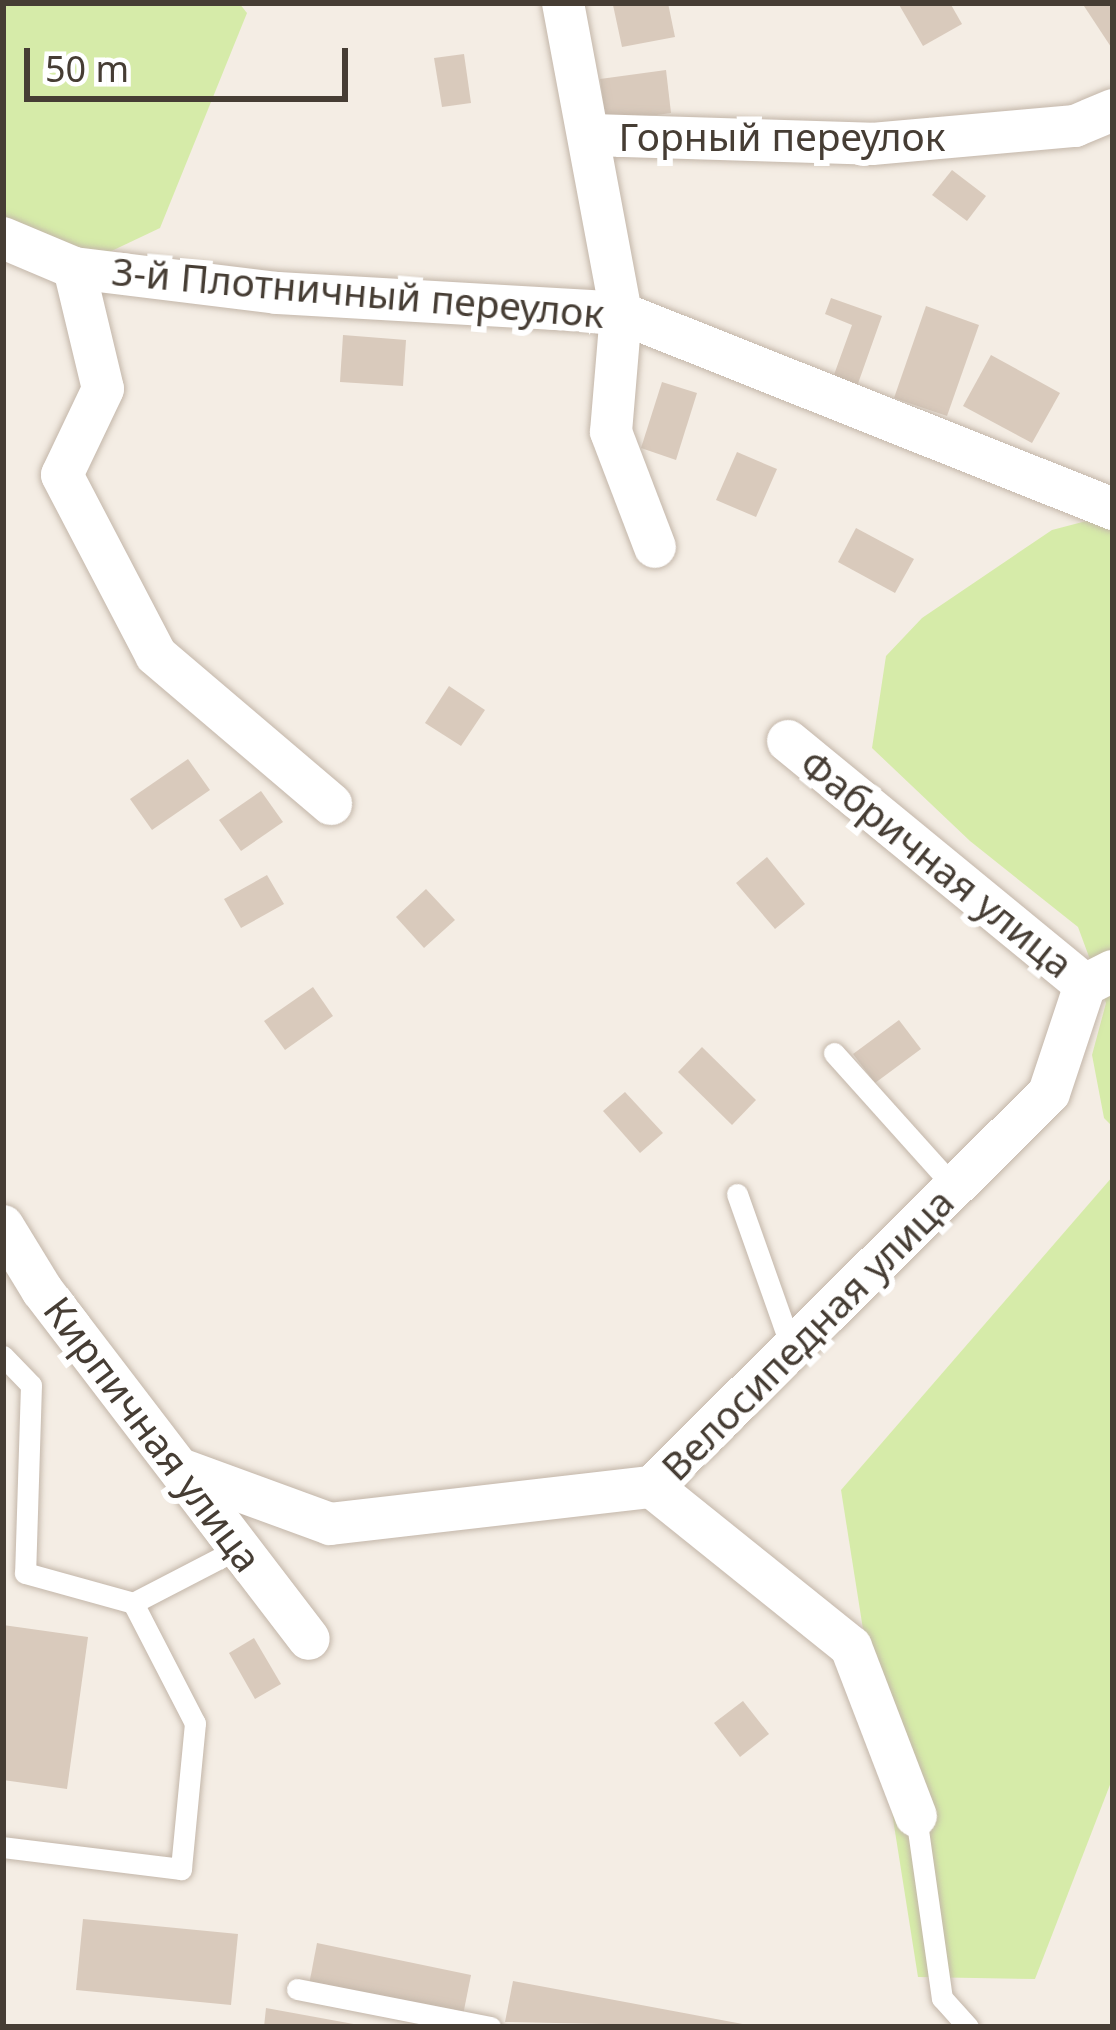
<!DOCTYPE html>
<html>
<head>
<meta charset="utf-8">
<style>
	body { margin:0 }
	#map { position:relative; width:1116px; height:2030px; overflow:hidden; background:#f4ede4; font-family:"Noto Sans",sans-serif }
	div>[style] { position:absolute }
	.green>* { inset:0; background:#d6eba9 }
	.building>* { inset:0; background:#d9cabc }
	.roads { filter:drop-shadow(0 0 3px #c3b6a9) drop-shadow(0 0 3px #c3b6a9) }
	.lane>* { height:21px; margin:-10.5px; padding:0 10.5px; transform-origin:10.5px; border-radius:10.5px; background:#fff }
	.street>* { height:42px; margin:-21px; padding:0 21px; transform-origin:21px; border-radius:21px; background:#fff }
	span { translate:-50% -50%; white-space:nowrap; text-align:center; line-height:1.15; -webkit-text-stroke:12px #fff; paint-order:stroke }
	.street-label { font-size:39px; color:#463d34 }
	.frame { position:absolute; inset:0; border:6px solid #463d34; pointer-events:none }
	.scale { position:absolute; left:24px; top:48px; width:324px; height:54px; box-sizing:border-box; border:6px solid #463d34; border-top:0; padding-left:15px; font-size:36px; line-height:42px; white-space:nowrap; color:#463d34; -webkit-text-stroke:9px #fff; paint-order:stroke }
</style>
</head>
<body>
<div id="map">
	<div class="green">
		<div style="clip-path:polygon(3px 3px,239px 3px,247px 13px,160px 228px,101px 256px,3px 218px)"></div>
		<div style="clip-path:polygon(1113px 514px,1113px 1127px,1104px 1118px,1092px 1055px,1106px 1003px,1078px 927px,970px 841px,872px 748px,886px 656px,922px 618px,1052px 530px)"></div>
		<div style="clip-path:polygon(1113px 1176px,1113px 1777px,1035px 1979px,918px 1977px,841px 1490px)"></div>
	</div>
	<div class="building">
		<div style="clip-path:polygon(668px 3px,675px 37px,622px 47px,613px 5px)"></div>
		<div style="clip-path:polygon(898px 3px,950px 3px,962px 24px,923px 46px)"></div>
		<div style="clip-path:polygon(1082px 3px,1113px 3px,1113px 50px)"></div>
		<div style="clip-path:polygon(464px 54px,471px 103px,442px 107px,434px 58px)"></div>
		<div style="clip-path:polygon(666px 70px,671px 113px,606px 122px,600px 79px)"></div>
		<div style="clip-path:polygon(952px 170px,986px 196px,967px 221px,932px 195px)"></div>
		<div style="clip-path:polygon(831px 298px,882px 316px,855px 392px,831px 383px,852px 325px,825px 314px)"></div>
		<div style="clip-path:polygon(926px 306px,979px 325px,947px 416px,894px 398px)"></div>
		<div style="clip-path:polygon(343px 335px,406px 340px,403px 386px,340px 382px)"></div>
		<div style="clip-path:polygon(991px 355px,1060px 393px,1032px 443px,963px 406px)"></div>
		<div style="clip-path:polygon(662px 382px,697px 393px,676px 460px,641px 448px)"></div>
		<div style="clip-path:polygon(737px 452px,777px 469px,756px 517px,716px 500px)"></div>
		<div style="clip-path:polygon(856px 528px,914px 559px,895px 593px,838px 562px)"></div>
		<div style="clip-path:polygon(449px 686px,485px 710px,461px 746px,425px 723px)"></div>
		<div style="clip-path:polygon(188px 759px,210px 790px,152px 830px,130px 799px)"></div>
		<div style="clip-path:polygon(261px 791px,283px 822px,241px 851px,219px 820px)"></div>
		<div style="clip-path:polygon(767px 857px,805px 904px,775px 929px,736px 883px)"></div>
		<div style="clip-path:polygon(267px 875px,284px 904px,241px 928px,224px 899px)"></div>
		<div style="clip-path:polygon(426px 889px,455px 920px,424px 948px,396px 917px)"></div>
		<div style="clip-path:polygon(313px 987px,333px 1016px,285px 1050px,264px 1021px)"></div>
		<div style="clip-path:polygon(899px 1020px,921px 1049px,875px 1083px,853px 1054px)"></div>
		<div style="clip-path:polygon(702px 1047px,756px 1100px,732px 1125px,678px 1072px)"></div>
		<div style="clip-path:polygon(625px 1092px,663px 1133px,640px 1153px,603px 1111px)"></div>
		<div style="clip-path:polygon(3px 1625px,88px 1637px,67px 1789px,3px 1780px)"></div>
		<div style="clip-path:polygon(254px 1638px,281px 1684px,255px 1699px,229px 1653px)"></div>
		<div style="clip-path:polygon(743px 1701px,769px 1734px,740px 1757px,714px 1723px)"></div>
		<div style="clip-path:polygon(83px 1919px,238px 1934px,231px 2005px,76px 1990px)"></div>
		<div style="clip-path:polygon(317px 1943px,471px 1975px,463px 2015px,309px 1985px)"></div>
		<div style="clip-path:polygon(513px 1981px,748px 2025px,748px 2027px,505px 2022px)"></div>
		<div style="clip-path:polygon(266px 2008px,359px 2025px,359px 2027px,264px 2027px)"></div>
	</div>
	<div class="roads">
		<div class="lane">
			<div style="left:834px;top:1053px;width:181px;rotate:48.1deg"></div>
			<div style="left:737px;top:1194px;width:164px;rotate:70.5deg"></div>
			<div style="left:3px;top:1356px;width:40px;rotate:46deg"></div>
			<div style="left:31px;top:1385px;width:188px;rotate:91.8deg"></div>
			<div style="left:25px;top:1573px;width:112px;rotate:15.5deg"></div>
			<div style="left:133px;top:1603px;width:135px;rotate:62.7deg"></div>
			<div style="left:195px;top:1723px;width:147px;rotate:95.5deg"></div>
			<div style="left:181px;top:1869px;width:179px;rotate:-173deg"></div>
			<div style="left:133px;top:1603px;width:119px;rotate:-27.4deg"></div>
			<div style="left:916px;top:1816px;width:184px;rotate:81.9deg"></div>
			<div style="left:942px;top:1998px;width:39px;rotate:48deg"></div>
			<div style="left:297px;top:1989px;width:197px;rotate:11.1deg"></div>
		</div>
		<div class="street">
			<div style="left:563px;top:3px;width:315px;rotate:79.4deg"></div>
			<div style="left:621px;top:313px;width:119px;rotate:94.8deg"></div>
			<div style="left:611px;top:432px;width:123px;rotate:69.1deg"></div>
			<div style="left:592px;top:135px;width:280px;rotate:1.8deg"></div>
			<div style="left:872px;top:144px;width:204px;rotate:-5.1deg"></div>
			<div style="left:1075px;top:126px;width:41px;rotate:-22.8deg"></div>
			<div style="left:3px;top:238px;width:77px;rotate:22.9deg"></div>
			<div style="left:74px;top:268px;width:205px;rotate:7deg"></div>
			<div style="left:277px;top:293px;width:345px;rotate:3.3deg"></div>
			<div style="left:621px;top:313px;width:530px;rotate:21.72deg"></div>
			<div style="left:74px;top:268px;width:124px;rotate:76.5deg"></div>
			<div style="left:103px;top:389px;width:95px;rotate:115.5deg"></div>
			<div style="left:62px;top:475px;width:203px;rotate:62.4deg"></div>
			<div style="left:156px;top:655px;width:230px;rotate:40.4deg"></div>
			<div style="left:788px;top:741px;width:384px;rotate:39.4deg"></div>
			<div style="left:3px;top:1226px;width:75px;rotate:58.6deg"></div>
			<div style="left:42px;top:1290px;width:439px;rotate:52.6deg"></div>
			<div style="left:180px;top:1469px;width:160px;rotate:20.1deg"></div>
			<div style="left:330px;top:1524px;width:324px;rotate:-6.6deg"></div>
			<div style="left:652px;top:1487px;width:559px;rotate:-44.78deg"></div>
			<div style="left:1049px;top:1093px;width:114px;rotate:-71.6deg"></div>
			<div style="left:1085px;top:985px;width:31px;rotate:-27deg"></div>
			<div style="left:652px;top:1487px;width:255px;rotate:38.8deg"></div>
			<div style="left:851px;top:1647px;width:181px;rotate:69deg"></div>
		</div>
	</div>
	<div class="street-label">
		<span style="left:782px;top:136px">Горный переулок</span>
		<span style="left:358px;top:292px;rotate:5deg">3-й Плотничный переулок</span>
		<span style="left:937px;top:863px;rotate:39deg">Фабричная улица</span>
		<span style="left:807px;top:1334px;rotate:-45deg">Велосипедная улица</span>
		<span style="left:153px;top:1434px;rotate:53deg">Кирпичная улица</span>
	</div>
	<div class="frame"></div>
	<div class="scale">50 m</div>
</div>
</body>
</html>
